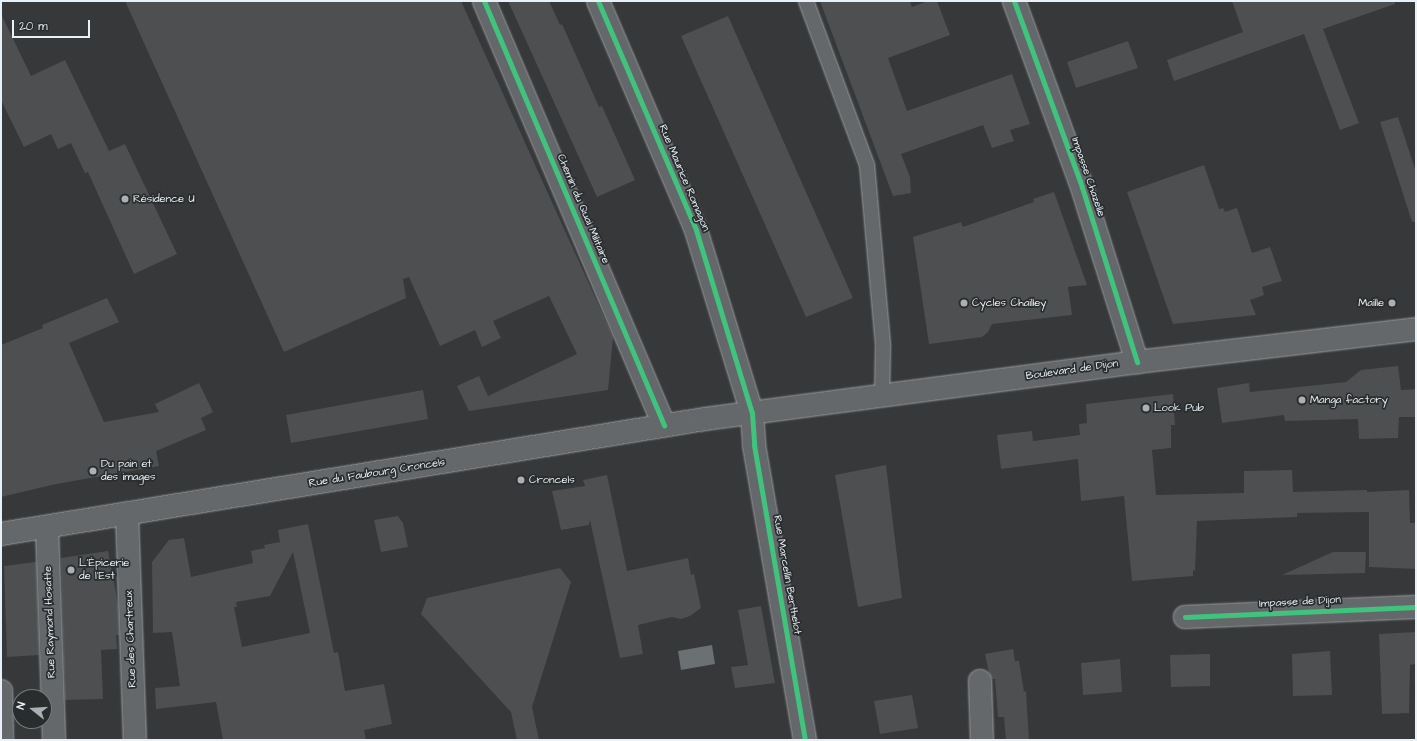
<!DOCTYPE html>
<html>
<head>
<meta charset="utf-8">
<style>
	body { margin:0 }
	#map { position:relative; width:1417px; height:741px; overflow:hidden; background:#363839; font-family:"Architects Daughter",sans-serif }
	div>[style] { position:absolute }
	.water>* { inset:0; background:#6b7073 }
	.building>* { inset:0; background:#4e4f50 }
	.roads { filter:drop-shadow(0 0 1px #9b9d9f) drop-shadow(0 0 1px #9b9d9f) }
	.service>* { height:14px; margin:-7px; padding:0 7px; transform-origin:7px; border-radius:7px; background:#65686b }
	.minor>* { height:22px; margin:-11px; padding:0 11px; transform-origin:11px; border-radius:11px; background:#65686b }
	.tertiary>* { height:22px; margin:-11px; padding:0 11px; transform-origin:11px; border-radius:11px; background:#65686b }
	.secondary>* { height:22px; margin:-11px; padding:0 11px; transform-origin:11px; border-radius:11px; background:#65686b }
	.cycleway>* { height:5px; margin:-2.5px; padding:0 2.5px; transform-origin:2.5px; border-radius:2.5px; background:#40c37c }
	.dots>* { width:11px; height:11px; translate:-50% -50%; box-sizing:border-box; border:2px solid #2a2d2e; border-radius:50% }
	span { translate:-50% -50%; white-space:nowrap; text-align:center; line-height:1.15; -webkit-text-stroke:3.5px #2a2d2e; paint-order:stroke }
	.street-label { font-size:11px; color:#e8f1f8 }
	.poi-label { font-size:11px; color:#e8f1f8 }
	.left { translate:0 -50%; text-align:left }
	.right { translate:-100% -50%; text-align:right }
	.frame { position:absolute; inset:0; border:2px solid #e8f1f8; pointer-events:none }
	.north { position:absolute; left:12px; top:689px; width:40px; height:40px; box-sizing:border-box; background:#2a2d2e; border:1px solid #767b7f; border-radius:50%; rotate:287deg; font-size:11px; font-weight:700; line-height:16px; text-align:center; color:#e8f1f8 }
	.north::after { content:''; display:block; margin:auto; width:14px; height:18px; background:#aab0b5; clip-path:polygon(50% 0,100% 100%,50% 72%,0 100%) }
	.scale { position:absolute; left:12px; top:20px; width:78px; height:18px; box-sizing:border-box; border:2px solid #e8f1f8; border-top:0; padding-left:5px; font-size:12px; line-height:14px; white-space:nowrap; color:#e8f1f8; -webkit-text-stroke:3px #2a2d2e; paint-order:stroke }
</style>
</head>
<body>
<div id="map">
	<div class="water">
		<div style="clip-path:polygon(712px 645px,715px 664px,681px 670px,678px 651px)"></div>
	</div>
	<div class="building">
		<div style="clip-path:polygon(125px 1px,461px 1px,613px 337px,608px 390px,469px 411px,457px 386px,479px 376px,488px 396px,577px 354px,549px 296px,493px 321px,501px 338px,482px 347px,475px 330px,440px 346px,409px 277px,403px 279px,406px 298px,284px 352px)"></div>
		<div style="clip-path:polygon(508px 1px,549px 1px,560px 25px,562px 24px,599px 107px,602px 106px,635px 180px,597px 197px)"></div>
		<div style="clip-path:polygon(820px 1px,910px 1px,912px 7px,928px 1px,937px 1px,950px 35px,888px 58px,907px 111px,1012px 74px,1030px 124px,1010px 130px,1014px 141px,992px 148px,983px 125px,901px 154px,910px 177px,911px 193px,893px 196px)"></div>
		<div style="clip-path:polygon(1232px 1px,1395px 1px,1395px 4px,1323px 29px,1359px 123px,1340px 130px,1304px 34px,1174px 81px,1167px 60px,1243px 32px)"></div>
		<div style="clip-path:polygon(1px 14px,31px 76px,65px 60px,109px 151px,125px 144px,177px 254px,134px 274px,88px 172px,85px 173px,71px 143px,58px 149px,51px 134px,24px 147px,1px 100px)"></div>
		<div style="clip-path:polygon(728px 16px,853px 298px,806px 317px,681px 36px)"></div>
		<div style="clip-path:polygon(1128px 41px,1138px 68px,1076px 88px,1067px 62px)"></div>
		<div style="clip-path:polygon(1398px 117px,1416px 172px,1416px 222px,1412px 222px,1380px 122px)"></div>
		<div style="clip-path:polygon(1204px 165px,1219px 209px,1223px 208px,1225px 212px,1237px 208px,1252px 253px,1270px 247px,1282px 281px,1262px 287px,1264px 295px,1250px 300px,1256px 315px,1173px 324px,1127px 192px)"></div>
		<div style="clip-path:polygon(1054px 192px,1087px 285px,1068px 287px,1072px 315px,992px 324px,988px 332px,982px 337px,929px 344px,913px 237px,961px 222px,963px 227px,1034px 202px,1033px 199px)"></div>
		<div style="clip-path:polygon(107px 298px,119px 322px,69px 343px,104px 422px,159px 412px,155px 404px,199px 383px,213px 412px,201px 418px,206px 430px,156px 451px,159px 466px,56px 484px,1px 497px,1px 345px,43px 328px,42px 325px)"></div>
		<div style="clip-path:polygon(1398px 366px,1401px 390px,1416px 389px,1416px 417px,1399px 417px,1398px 438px,1359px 439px,1358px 419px,1285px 421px,1284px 415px,1222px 423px,1217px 388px,1249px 383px,1250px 392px,1346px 382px,1361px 370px)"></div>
		<div style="clip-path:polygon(423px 390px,428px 419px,291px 443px,286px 415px)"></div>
		<div style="clip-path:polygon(1173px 394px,1175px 425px,1171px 425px,1171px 448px,1152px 450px,1156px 495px,1244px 493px,1244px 471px,1292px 470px,1293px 492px,1367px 490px,1367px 492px,1409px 490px,1410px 523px,1416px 523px,1416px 569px,1369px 567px,1369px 512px,1297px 513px,1297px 517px,1197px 521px,1195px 571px,1193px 570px,1193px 576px,1132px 581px,1124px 496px,1081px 501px,1078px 459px,1001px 469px,997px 435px,1032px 431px,1033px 441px,1080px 435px,1079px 424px,1087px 423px,1086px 404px)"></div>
		<div style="clip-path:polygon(886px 465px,902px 598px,858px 607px,835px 475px)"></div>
		<div style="clip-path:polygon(607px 475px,627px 571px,688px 558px,691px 575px,694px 574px,701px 608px,690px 616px,681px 619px,672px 617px,638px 625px,643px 654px,620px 658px,590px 520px,589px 525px,561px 530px,552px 491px,585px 486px,583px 480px)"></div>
		<div style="clip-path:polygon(398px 516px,403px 523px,408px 547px,381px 552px,374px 520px)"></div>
		<div style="clip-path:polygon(evenodd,308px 524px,334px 653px,338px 652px,345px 691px,384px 684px,392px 724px,364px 730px,366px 740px,223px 740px,216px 702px,156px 709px,155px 688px,180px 686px,172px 632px,153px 633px,152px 562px,169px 540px,184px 538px,191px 577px,253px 563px,251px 551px,265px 548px,264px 545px,280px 542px,278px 530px,308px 524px,293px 552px,310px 633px,242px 647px,234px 607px,237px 607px,236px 602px,270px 596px,293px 552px)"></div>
		<div style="clip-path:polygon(108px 551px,118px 604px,119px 635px,116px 635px,117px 649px,101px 650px,103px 699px,65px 700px,61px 558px)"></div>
		<div style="clip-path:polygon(1333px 552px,1366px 552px,1365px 573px,1282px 575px)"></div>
		<div style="clip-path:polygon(36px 562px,39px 655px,7px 657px,4px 566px)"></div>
		<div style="clip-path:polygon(560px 568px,571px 582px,532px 707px,539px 740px,517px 740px,511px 712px,421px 614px,427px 598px)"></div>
		<div style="clip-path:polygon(761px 606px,775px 683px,735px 688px,731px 667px,748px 665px,738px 610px)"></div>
		<div style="clip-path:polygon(1416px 632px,1415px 664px,1410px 665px,1409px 713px,1382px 714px,1379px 634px)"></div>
		<div style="clip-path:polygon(1013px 649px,1015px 661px,1019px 661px,1024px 692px,1026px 691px,1029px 740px,1006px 740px,1004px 717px,998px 717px,995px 679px,992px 679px,989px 673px,985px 654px)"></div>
		<div style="clip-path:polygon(1330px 651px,1332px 695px,1293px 696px,1292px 654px)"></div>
		<div style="clip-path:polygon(1210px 654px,1210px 686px,1171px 687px,1170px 655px)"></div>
		<div style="clip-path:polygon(1120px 659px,1122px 692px,1083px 695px,1081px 663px)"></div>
		<div style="clip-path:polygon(912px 695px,918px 728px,880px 734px,874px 701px)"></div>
	</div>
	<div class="roads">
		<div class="service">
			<div style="left:806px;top:1px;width:175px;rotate:69.6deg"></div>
			<div style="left:867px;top:165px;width:182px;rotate:84.9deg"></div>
			<div style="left:883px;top:346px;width:50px;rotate:91.1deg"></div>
		</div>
		<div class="minor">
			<div style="left:484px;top:1px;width:461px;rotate:67deg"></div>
			<div style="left:1014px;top:1px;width:192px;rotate:69.9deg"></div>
			<div style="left:1080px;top:181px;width:190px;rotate:72.5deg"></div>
			<div style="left:752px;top:413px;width:32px;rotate:86deg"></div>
			<div style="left:754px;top:445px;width:299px;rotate:80.2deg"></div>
			<div style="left:127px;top:514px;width:226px;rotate:88deg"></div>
			<div style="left:47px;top:527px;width:213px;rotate:88.1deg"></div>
			<div style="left:1185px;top:617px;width:231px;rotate:-2.5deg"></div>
			<div style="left:980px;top:681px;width:59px;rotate:88.1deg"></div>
			<div style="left:1px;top:691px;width:49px;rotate:88.8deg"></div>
		</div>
		<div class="tertiary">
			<div style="left:598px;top:1px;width:249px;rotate:66.8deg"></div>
			<div style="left:696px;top:230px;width:191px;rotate:73deg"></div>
		</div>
		<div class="secondary">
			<div style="left:1px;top:534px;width:713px;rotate:-9.28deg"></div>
			<div style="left:705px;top:419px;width:436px;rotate:-7.5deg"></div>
			<div style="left:1137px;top:362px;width:281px;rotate:-6.7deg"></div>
		</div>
	</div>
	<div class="cycleway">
		<div style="left:484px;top:1px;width:461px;rotate:67deg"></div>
		<div style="left:598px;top:1px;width:249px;rotate:66.8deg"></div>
		<div style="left:696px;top:230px;width:191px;rotate:73deg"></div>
		<div style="left:752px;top:413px;width:32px;rotate:86deg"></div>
		<div style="left:754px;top:445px;width:299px;rotate:80.2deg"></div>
		<div style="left:1014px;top:1px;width:192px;rotate:69.9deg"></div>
		<div style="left:1080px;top:181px;width:190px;rotate:72.5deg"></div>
		<div style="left:1185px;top:617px;width:231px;rotate:-2.5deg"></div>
	</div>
	<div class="dots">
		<div style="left:125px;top:199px;background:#aab0b5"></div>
		<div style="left:964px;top:303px;background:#aab0b5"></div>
		<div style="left:1392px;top:303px;background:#aab0b5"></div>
		<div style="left:1302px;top:400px;background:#aab0b5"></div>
		<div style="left:1146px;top:408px;background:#aab0b5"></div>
		<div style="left:93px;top:471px;background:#aab0b5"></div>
		<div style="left:521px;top:480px;background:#aab0b5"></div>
		<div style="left:71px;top:570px;background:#aab0b5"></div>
	</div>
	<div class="street-label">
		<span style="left:1088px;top:177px;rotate:71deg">Impasse Chazelle</span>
		<span style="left:684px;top:178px;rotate:67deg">Rue Maurice Romagon</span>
		<span style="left:583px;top:209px;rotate:67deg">Chemin du Quai Militaire</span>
		<span style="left:1072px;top:370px;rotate:-8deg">Boulevard de Dijon</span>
		<span style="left:377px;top:473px;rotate:-9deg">Rue du Faubourg Croncels</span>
		<span style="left:787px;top:575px;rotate:80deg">Rue Marcellin Berthelot</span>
		<span style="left:1300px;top:602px;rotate:-3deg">Impasse de Dijon</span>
		<span style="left:50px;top:622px;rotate:-92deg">Rue Raymond Hosatte</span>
		<span style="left:131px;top:639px;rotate:-92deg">Rue des Chartreux</span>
	</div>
	<div class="poi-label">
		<span class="left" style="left:133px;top:199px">Résidence U</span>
		<span class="left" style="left:972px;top:303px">Cycles Chailley</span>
		<span class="right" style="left:1384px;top:303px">Maille</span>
		<span class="left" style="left:1310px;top:400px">Manga factory</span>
		<span class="left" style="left:1154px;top:408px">Look Pub</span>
		<span class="left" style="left:101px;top:471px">Du pain et<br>des images</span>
		<span class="left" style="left:529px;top:480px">Croncels</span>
		<span class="left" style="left:79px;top:570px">L'Épicerie<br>de l'Est</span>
	</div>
	<div class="frame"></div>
	<div class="north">N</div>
	<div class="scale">20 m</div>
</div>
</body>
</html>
